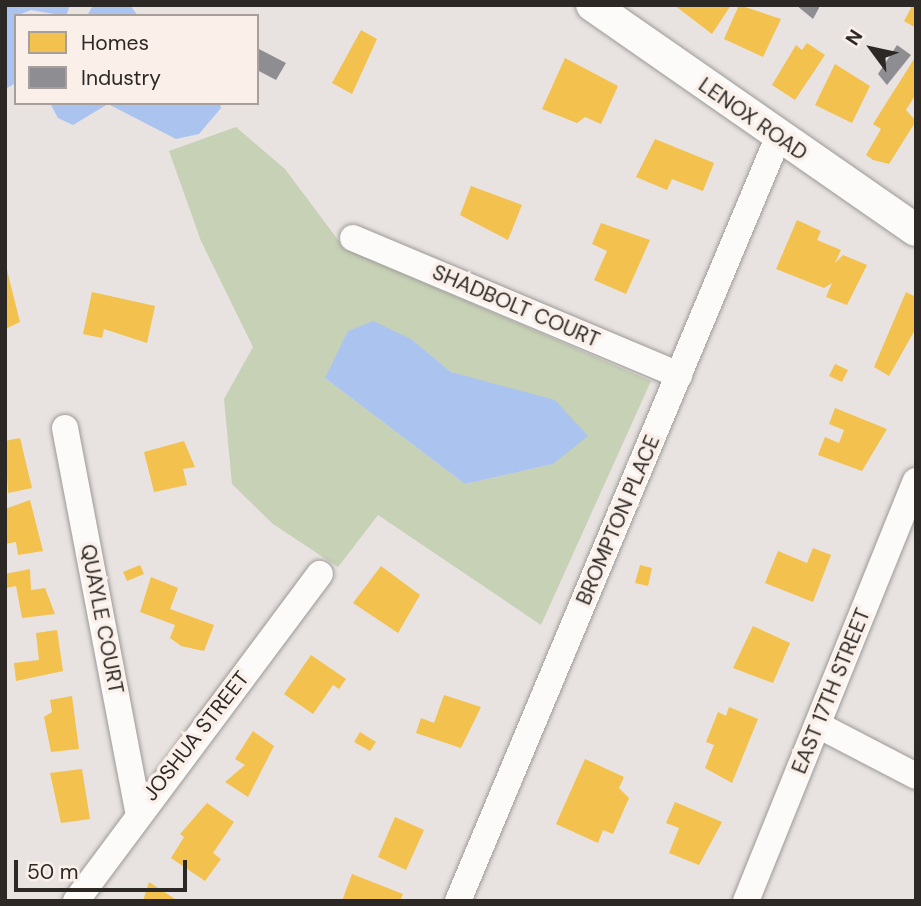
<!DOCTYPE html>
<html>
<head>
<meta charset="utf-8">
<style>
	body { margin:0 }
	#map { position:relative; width:921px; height:906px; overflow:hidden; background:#e8e3e0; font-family:"DM Sans",sans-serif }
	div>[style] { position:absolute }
	.green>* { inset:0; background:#c6d1b5 }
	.water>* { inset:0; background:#abc3ef }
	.homes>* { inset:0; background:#f2c14e }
	.industry>* { inset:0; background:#8d8d92 }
	.roads { filter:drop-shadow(0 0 2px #9d9997) drop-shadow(0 0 2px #9d9997) }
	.minor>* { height:26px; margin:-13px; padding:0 13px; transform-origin:13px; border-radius:13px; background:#fcfbfa }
	.tertiary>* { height:32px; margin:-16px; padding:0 16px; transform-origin:16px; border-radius:16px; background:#fcfbfa }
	span { translate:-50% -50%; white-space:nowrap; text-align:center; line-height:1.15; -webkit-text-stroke:7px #faefe9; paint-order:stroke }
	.street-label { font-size:21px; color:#2b2825 }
	.frame { position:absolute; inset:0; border:7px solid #2b2825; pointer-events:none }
	.legend { position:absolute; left:14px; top:14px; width:245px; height:91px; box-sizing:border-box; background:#faefe9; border:2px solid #a79f9b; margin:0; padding:9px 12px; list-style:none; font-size:21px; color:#2b2825 }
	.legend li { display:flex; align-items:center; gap:14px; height:35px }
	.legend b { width:35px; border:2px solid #a79f9b }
	.north { position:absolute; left:837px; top:14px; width:70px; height:70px; -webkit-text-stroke:5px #faefe9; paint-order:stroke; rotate:303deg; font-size:19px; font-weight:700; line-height:28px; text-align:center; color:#2b2825 }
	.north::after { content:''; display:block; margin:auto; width:24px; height:32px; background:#2b2825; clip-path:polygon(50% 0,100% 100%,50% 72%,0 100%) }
	.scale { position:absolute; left:14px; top:860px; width:173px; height:32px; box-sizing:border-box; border:4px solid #2b2825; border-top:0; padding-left:9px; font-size:21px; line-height:24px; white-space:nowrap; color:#2b2825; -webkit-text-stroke:5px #faefe9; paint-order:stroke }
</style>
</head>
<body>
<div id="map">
	<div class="green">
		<div style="clip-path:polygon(evenodd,236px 127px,285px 169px,344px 248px,651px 381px,541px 625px,378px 515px,338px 567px,273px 524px,232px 484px,224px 399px,253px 347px,201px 241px,169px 151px,236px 127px,411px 339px,451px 372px,490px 384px,553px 464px,465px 484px,325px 378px,411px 339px)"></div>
	</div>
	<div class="water">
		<div style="clip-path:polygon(5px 5px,70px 5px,66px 16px,31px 10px,16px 16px,16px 83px,5px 89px)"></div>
		<div style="clip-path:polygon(93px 5px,130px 5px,138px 16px,87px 16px)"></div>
		<div style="clip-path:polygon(50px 103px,220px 103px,221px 108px,199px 134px,176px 139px,108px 104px,73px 125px,58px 118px)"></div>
		<div style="clip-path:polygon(373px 321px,411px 339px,451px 372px,555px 400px,588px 436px,553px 464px,465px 484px,325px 378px,348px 331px)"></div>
	</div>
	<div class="homes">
		<div style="clip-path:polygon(674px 5px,731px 5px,712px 34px)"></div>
		<div style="clip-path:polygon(739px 5px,781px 19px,763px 57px,724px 39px)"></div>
		<div style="clip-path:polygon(912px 6px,916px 8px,916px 28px,904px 21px)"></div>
		<div style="clip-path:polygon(361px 30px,377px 39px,352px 94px,332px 83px)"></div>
		<div style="clip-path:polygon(807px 43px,825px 55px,795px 100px,772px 85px,796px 45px,802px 50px)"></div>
		<div style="clip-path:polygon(916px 56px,916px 94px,906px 110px,916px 121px,889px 164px,873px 160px,866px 155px,881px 129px,873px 124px)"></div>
		<div style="clip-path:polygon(565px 58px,618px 86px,601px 124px,585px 117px,577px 123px,542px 109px)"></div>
		<div style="clip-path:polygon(835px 64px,870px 86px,852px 123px,815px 105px)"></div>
		<div style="clip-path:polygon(655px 139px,714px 163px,703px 191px,672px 179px,667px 190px,636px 177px)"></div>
		<div style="clip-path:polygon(471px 186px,522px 205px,508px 240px,460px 215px)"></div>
		<div style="clip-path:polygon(797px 220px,821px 231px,817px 240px,841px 250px,835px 263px,843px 255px,867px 265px,847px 305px,826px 297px,832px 283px,824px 288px,776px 269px)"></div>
		<div style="clip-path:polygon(601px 223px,650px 240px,626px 294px,594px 280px,607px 251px,592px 244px)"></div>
		<div style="clip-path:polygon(7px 270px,20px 322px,5px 329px,5px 271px)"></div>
		<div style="clip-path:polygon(92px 292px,155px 306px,147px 343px,104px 329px,102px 338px,83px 334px)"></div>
		<div style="clip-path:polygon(906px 292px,916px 297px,916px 328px,889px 376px,874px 367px)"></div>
		<div style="clip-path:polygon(835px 364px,848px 370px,842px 382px,829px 376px)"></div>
		<div style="clip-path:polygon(835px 408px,887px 429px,862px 471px,818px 455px,825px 437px,839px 443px,844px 430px,829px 424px)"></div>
		<div style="clip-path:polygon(20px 438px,32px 488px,8px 493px,5px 441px)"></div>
		<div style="clip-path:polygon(184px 441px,195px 467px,183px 469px,187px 485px,154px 492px,144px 452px)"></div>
		<div style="clip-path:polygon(30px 500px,43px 551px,18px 555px,16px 542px,5px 544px,5px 509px)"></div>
		<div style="clip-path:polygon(813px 548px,831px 555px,813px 602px,765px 583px,778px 551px,807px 563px)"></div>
		<div style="clip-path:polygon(140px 565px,144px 574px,127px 581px,123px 572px)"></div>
		<div style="clip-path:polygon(640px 565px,652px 568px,648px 586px,635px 583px)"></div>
		<div style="clip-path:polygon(381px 566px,420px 595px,398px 633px,353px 603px)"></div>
		<div style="clip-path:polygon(30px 569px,31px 590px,45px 588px,55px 614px,22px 618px,16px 586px,6px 588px,5px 574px)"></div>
		<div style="clip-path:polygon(151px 577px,178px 588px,170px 609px,214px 625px,204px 651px,181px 646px,170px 638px,175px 625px,140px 612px)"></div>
		<div style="clip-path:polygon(753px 626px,790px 643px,773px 683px,733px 668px)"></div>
		<div style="clip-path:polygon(57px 630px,63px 671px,16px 681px,14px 663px,39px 660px,36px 633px)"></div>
		<div style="clip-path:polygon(311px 655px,346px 679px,339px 689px,333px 685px,313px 714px,284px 694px)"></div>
		<div style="clip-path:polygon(444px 695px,481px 707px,461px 748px,416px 733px,421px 718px,434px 723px)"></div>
		<div style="clip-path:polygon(72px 696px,79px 749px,51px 752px,44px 717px,52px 712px,50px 700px)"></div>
		<div style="clip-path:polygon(729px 707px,758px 719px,732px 783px,705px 768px,714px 745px,706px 742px,718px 712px,726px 716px)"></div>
		<div style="clip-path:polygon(253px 731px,274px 746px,248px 797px,225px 782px,245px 765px,235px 759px)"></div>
		<div style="clip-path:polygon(360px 732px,376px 742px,370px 751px,354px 742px)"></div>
		<div style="clip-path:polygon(585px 759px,624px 777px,619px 788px,629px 798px,613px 834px,603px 830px,598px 843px,556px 824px)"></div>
		<div style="clip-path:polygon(82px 769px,90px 819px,61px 823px,50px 773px)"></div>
		<div style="clip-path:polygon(675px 802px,722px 822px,699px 865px,669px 853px,679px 828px,666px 823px)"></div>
		<div style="clip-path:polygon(207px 803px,234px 822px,213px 853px,221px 859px,205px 881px,171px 858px,184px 837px,180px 834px)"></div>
		<div style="clip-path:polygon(395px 817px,424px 830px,406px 870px,378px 857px)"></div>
		<div style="clip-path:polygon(352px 874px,403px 894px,400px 901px,342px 901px)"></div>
		<div style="clip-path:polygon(149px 882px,178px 901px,143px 901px)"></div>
	</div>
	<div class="industry">
		<div style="clip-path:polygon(796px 5px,819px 5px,819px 8px,813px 19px)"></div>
		<div style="clip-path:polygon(897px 45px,911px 55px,887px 85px,878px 74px)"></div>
		<div style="clip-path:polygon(257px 48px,286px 63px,276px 80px,257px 70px)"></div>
	</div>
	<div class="roads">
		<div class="minor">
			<div style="left:353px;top:238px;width:354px;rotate:22.8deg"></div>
			<div style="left:65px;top:428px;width:390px;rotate:79.2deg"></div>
			<div style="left:818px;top:725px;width:110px;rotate:27.5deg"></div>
			<div style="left:76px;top:901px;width:408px;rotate:-53.3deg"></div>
			<div style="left:458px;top:901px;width:827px;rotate:-67.25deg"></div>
			<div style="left:746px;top:901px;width:453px;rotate:-68deg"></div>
		</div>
		<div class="tertiary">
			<div style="left:592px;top:5px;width:394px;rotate:34.8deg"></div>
		</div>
	</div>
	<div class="street-label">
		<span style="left:753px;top:119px;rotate:35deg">LENOX ROAD</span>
		<span style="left:516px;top:306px;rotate:23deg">SHADBOLT COURT</span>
		<span style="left:618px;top:520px;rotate:-67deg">BROMPTON PLACE</span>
		<span style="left:102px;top:619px;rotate:79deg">QUAYLE COURT</span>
		<span style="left:831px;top:691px;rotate:-68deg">EAST 17TH STREET</span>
		<span style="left:196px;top:736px;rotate:-52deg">JOSHUA STREET</span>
	</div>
	<div class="frame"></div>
	<ul class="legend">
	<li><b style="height:19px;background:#f2c14e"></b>Homes</li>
	<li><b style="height:19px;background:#8d8d92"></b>Industry</li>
	</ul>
	<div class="north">N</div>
	<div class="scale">50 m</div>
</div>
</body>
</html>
